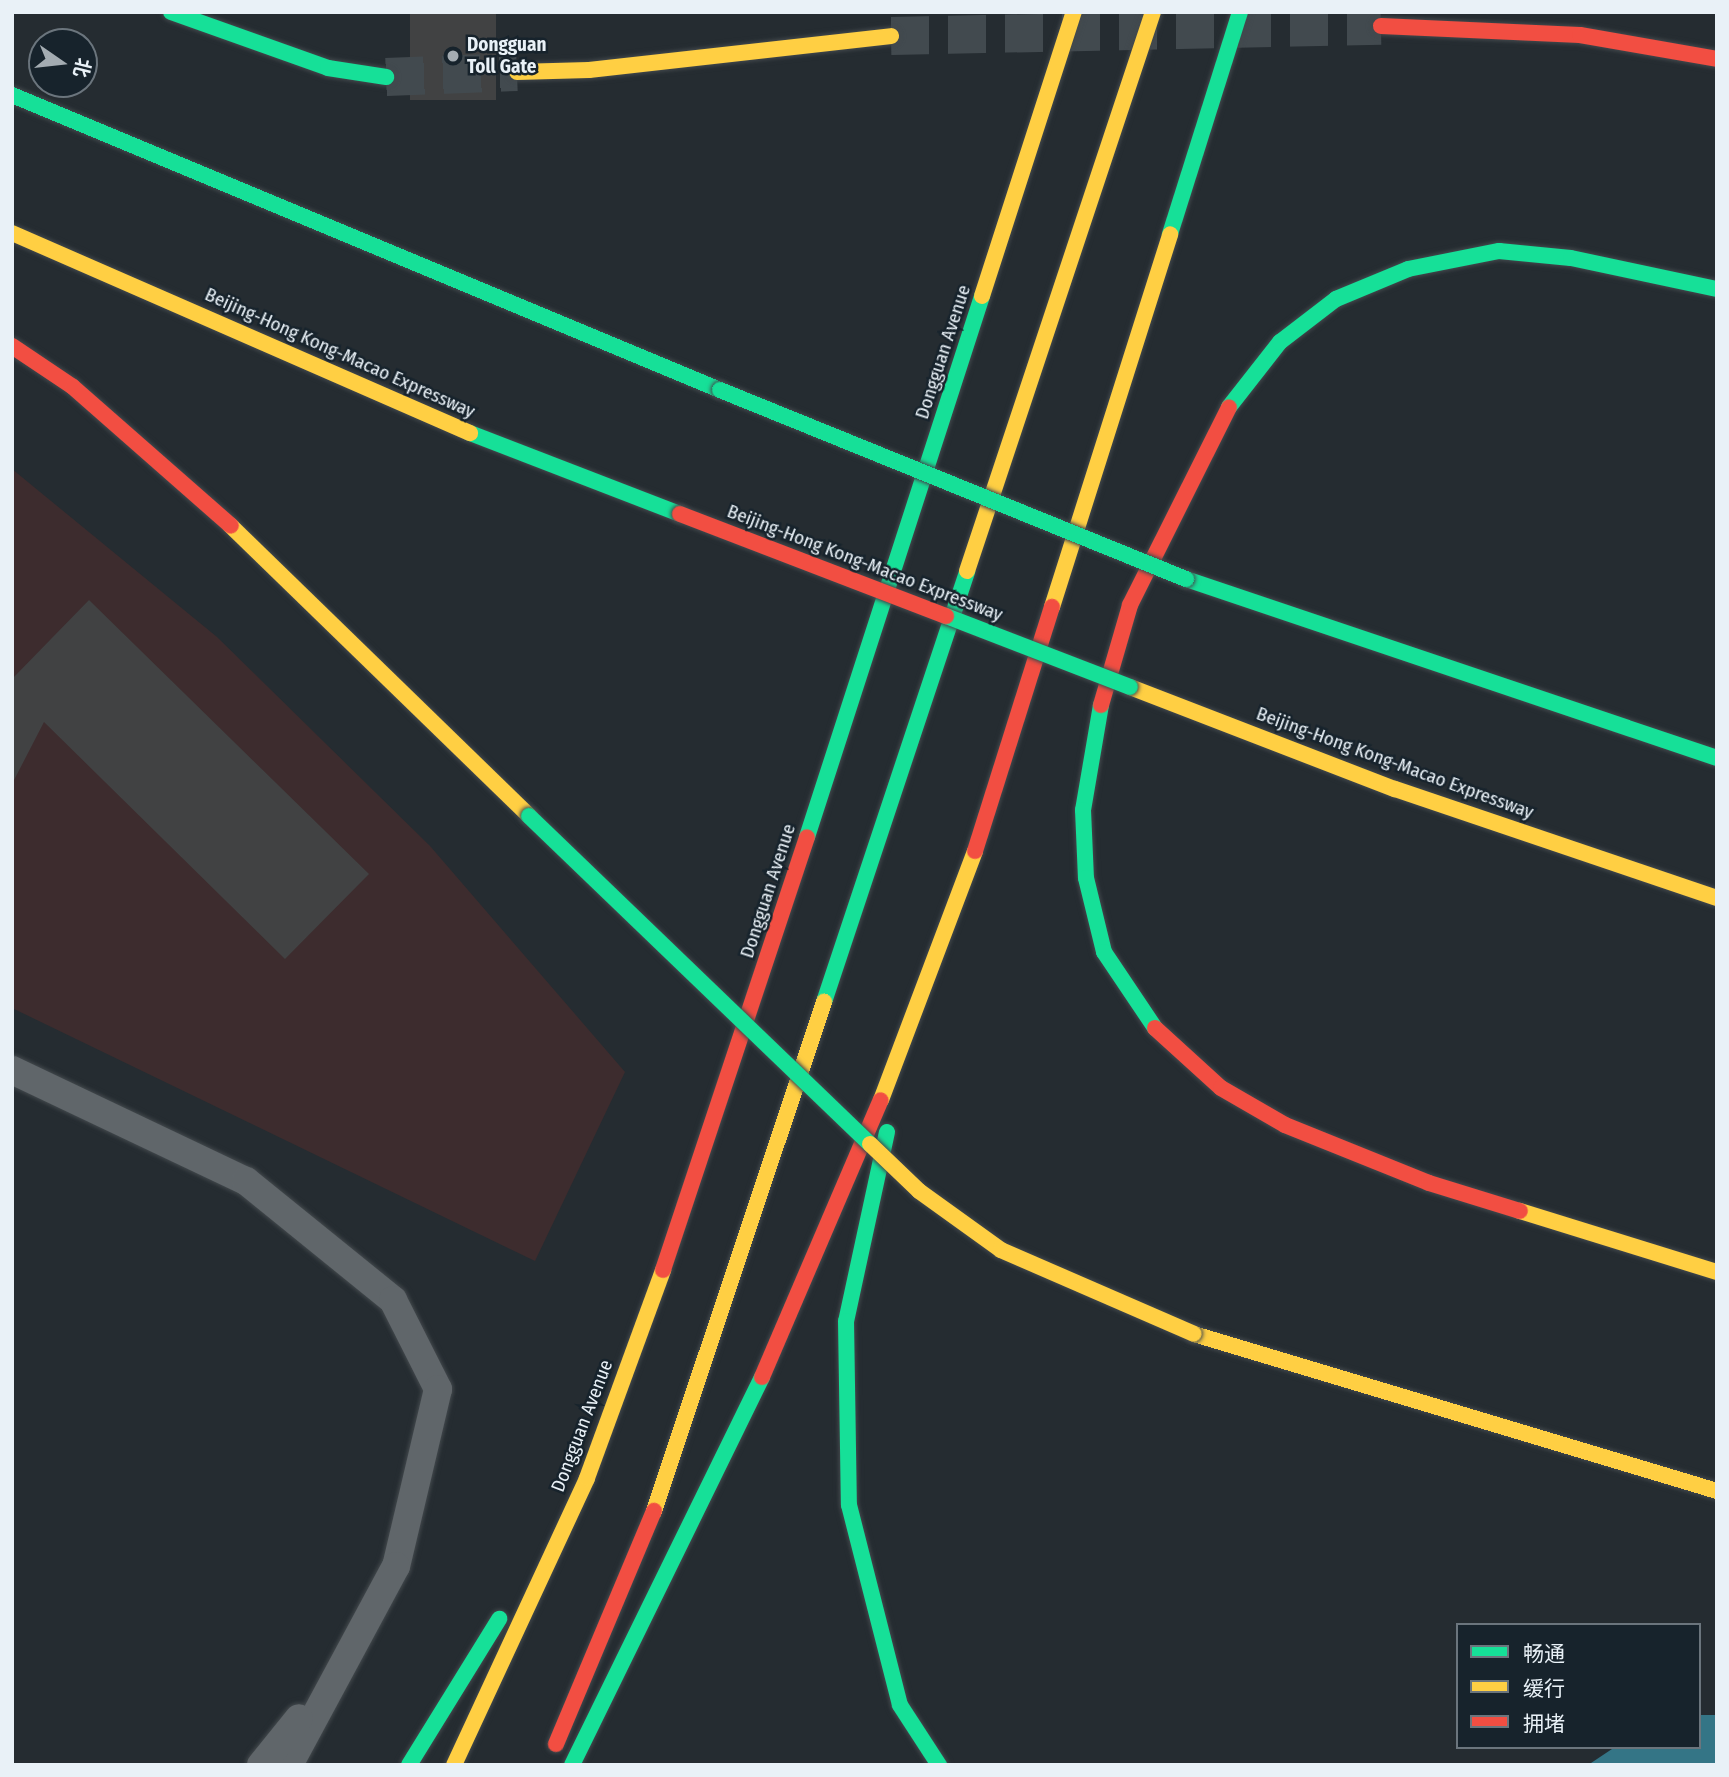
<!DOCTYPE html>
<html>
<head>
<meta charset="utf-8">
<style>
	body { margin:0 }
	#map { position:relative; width:1729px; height:1777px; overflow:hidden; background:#252c31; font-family:"Fira Sans Condensed","Noto Sans SC",sans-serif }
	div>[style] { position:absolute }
	.industrial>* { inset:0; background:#3d2c2e }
	.water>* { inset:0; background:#347586 }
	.building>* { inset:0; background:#414243 }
	.highway-tunnel>* { height:38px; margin-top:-19px; transform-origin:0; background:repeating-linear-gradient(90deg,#424a4f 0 38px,transparent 0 57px) }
	.roads { filter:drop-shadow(0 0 2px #43494d) drop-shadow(0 0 2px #43494d) }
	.street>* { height:28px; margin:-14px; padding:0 14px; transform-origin:14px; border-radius:14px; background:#60666a }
	.fast>* { height:16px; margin:-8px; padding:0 8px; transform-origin:8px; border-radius:8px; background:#16e098 }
	.slow>* { height:16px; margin:-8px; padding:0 8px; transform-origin:8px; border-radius:8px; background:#ffcf43 }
	.jam>* { height:16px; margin:-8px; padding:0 8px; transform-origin:8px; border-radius:8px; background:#f24e42 }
	.bridges { filter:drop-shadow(0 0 2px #43494d) drop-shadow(0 0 2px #43494d) }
	.fast-bridge>* { height:16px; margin:-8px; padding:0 8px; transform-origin:8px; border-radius:8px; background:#16e098 }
	.slow-bridge>* { height:16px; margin:-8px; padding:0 8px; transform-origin:8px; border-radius:8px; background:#ffcf43 }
	.jam-bridge>* { height:16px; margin:-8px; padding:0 8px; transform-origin:8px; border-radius:8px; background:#f24e42 }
	.dots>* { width:19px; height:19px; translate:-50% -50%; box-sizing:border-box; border:4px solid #17232c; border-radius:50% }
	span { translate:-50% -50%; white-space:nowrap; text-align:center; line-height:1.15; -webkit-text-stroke:5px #17232c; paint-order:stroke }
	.poi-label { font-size:19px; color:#e9f1f7; font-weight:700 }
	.left { translate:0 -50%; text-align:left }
	.street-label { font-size:19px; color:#e9f1f7 }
	.frame { position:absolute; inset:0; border:14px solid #e9f1f7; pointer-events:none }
	.legend { position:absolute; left:1456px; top:1623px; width:245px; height:126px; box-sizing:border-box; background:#17232c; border:2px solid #6b757d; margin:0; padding:9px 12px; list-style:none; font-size:21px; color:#e9f1f7 }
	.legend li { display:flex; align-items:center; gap:14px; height:35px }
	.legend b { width:35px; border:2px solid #6b757d }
	.north { position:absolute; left:28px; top:28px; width:70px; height:70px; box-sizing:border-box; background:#17232c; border:2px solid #6b757d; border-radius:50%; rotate:104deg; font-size:19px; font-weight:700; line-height:28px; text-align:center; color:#e9f1f7 }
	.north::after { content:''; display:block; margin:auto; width:24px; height:32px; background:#a4acb2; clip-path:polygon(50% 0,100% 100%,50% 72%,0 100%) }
</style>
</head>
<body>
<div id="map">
	<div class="industrial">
		<div style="clip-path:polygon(12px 469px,217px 637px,430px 846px,625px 1072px,535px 1261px,12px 1008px)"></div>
	</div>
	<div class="water">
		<div style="clip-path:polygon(1699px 1715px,1717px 1715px,1717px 1765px,1588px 1765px,1615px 1747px,1699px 1747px)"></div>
	</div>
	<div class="building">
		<div style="clip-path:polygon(410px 12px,496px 12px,496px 100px,410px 100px)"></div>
		<div style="clip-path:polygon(89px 600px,369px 874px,285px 959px,44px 722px,12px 784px,12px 679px)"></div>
	</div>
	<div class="highway-tunnel">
		<div style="left:891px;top:36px;width:490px;rotate:-1.2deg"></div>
		<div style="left:386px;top:77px;width:131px;rotate:-2.2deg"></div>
	</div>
	<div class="roads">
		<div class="street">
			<div style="left:12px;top:1070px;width:259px;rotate:25.4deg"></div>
			<div style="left:246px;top:1181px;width:189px;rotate:39deg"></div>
			<div style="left:393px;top:1300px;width:100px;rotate:63.2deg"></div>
			<div style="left:438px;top:1389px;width:182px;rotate:103.3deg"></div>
			<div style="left:396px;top:1566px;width:226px;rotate:118.3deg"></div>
			<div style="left:261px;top:1765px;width:60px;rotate:-51deg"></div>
		</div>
		<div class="fast">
			<div style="left:171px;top:12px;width:167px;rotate:19.6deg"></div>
			<div style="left:328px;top:68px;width:59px;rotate:8.8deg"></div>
			<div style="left:12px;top:95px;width:767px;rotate:22.62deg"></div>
			<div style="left:1170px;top:234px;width:233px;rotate:-72.5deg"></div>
			<div style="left:1229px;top:407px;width:83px;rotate:-51.9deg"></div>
			<div style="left:1280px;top:342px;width:71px;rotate:-37.5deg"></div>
			<div style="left:1336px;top:299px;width:78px;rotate:-22.6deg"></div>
			<div style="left:1408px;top:269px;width:93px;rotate:-11.2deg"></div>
			<div style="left:1499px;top:251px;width:72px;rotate:5.6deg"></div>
			<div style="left:1571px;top:258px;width:149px;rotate:12deg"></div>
			<div style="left:470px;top:433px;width:225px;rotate:21.1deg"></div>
			<div style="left:1186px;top:579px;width:560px;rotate:18.63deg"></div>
			<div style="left:1101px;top:705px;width:107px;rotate:99.7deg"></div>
			<div style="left:1083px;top:810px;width:68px;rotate:87.5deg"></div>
			<div style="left:1086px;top:878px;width:76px;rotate:76.3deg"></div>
			<div style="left:1104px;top:952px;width:92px;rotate:56.1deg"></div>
			<div style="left:807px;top:837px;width:569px;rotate:-72.07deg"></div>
			<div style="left:824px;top:1002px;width:454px;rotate:-71.6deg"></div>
			<div style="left:887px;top:1132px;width:193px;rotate:102.2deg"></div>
			<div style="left:846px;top:1321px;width:184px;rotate:89.1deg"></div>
			<div style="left:849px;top:1505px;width:206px;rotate:75.7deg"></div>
			<div style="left:900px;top:1705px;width:72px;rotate:57deg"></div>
			<div style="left:409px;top:1765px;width:172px;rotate:-58.3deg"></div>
			<div style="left:572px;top:1765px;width:432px;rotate:-63.9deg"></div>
		</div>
		<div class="slow">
			<div style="left:517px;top:72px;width:72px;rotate:-1.6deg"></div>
			<div style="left:589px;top:70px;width:304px;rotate:-6.4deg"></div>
			<div style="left:12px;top:233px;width:500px;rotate:23.6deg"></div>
			<div style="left:982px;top:296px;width:299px;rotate:-72.1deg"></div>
			<div style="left:231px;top:526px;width:416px;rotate:44.2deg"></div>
			<div style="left:967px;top:571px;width:589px;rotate:-71.6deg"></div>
			<div style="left:1052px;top:607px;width:391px;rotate:-72.4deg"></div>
			<div style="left:1130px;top:687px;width:284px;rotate:21.1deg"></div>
			<div style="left:1395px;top:789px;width:340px;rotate:18.7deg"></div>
			<div style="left:881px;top:1100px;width:266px;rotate:-69.3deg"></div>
			<div style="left:1520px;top:1211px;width:206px;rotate:17.2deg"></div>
			<div style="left:1194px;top:1334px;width:546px;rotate:16.71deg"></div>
			<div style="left:654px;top:1511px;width:537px;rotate:-71.53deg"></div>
			<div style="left:454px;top:1765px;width:316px;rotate:-65.1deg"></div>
			<div style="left:587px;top:1478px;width:221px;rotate:-69.9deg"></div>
		</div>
		<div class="jam">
			<div style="left:1381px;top:26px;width:199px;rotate:2.6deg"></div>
			<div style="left:1580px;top:35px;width:139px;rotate:9.9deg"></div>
			<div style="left:12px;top:346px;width:73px;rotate:33.9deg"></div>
			<div style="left:73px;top:387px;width:210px;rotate:41.3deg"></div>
			<div style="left:1101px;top:705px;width:104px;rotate:-73.8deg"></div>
			<div style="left:1130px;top:605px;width:221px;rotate:-63.4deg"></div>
			<div style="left:975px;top:851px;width:256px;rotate:-72.5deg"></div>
			<div style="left:1155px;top:1028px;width:89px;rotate:42.3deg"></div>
			<div style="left:1221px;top:1088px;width:74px;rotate:30deg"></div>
			<div style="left:1285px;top:1125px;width:155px;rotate:21.9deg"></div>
			<div style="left:1429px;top:1183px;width:95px;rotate:17.1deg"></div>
			<div style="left:663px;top:1270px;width:456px;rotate:-71.6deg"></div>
			<div style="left:762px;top:1377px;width:301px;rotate:-66.8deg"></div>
			<div style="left:556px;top:1744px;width:253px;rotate:-67.2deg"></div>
		</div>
	</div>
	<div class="bridges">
		<div class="fast-bridge">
			<div style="left:720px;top:390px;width:503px;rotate:22.08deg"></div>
			<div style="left:946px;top:616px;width:197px;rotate:21.1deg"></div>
			<div style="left:529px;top:816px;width:473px;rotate:43.9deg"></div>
		</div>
		<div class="slow-bridge">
			<div style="left:870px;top:1144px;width:68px;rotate:43.8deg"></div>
			<div style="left:919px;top:1191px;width:101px;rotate:35.7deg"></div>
			<div style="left:1001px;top:1250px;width:210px;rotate:23.5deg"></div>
		</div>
		<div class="jam-bridge">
			<div style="left:680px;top:514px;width:285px;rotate:21deg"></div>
		</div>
	</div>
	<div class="dots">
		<div style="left:453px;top:56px;background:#a4acb2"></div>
	</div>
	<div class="poi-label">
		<span class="left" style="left:467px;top:56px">Dongguan<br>Toll Gate</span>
	</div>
	<div class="street-label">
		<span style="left:943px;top:352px;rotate:-72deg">Dongguan Avenue</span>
		<span style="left:340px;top:353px;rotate:24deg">Beijing-Hong Kong-Macao Expressway</span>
		<span style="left:865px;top:563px;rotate:21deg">Beijing-Hong Kong-Macao Expressway</span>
		<span style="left:1395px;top:763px;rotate:20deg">Beijing-Hong Kong-Macao Expressway</span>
		<span style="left:768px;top:891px;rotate:-72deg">Dongguan Avenue</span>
		<span style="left:582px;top:1426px;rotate:-69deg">Dongguan Avenue</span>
	</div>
	<div class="frame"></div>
	<ul class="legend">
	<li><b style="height:9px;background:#16e098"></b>畅通</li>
	<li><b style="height:9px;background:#ffcf43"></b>缓行</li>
	<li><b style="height:9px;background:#f24e42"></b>拥堵</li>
	</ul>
	<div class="north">北</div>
</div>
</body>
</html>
